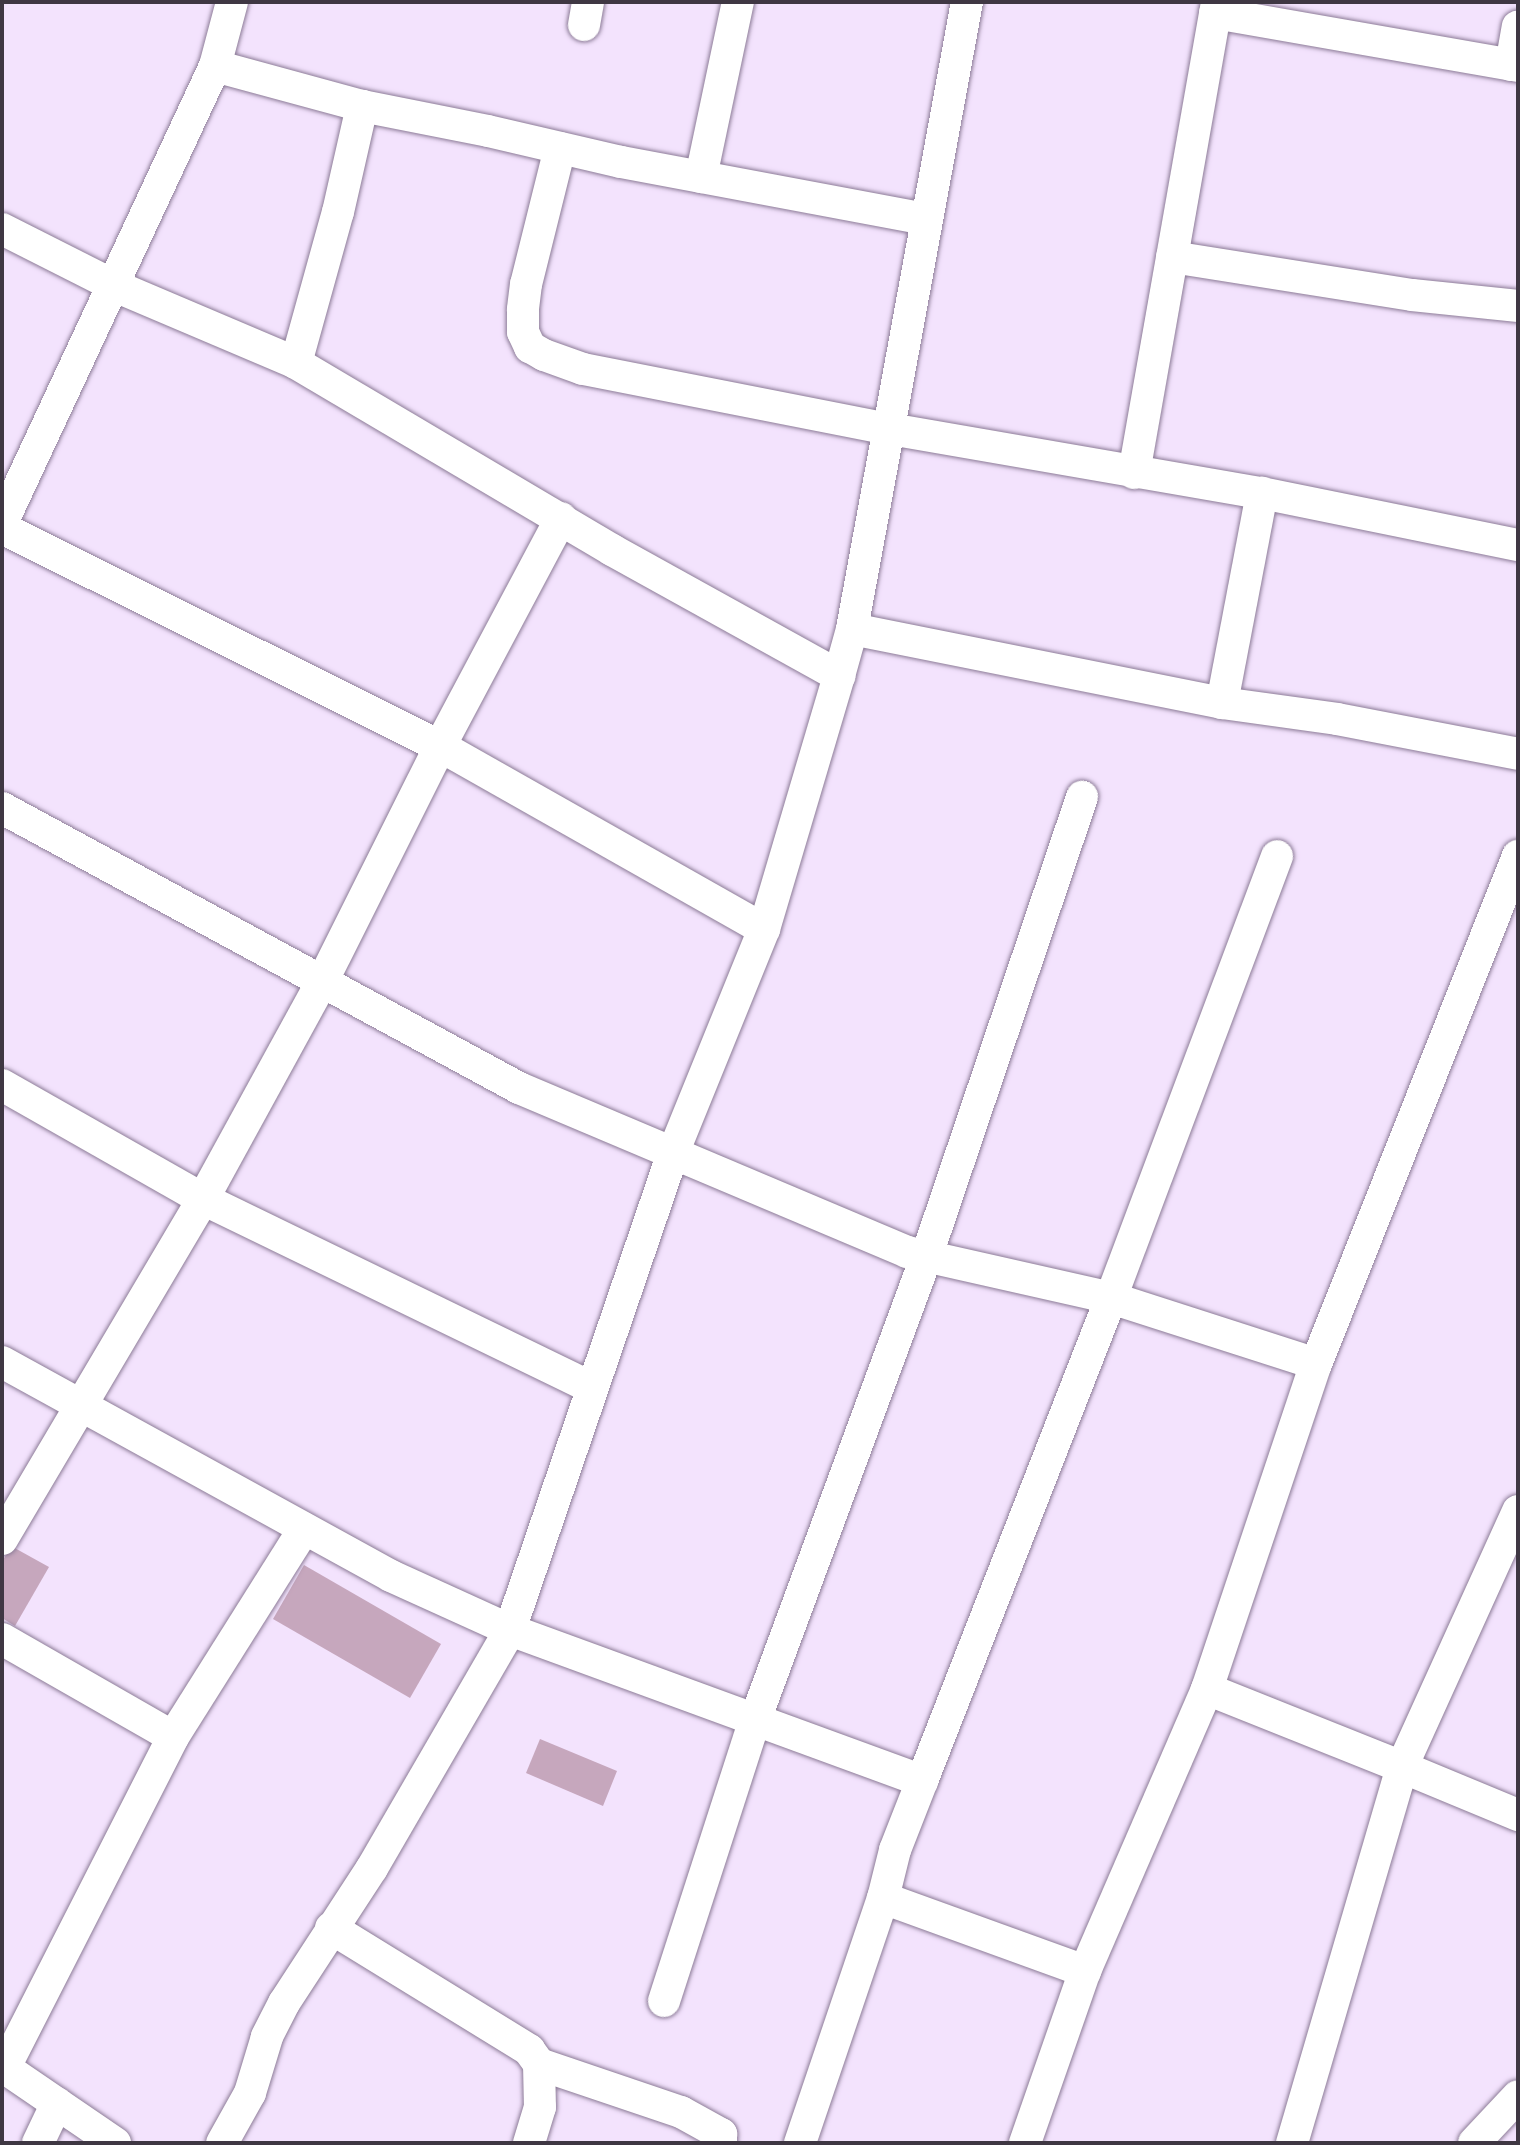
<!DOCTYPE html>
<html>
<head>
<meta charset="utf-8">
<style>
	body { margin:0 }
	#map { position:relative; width:1520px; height:2145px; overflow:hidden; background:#f3e3fd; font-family:"Source Sans 3",sans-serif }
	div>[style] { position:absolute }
	.building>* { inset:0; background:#c6a7bd }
	.roads { filter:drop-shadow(0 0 2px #8c7b97) drop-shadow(0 0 2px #8c7b97) }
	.street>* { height:32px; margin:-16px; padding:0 16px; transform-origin:16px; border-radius:16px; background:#fff }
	span { translate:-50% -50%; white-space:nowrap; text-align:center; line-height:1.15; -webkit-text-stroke:7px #fff; paint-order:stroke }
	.frame { position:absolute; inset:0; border:4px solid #3f3743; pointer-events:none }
</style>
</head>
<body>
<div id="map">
	<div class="building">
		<div style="clip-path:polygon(11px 1546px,49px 1567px,15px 1626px,2px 1618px,2px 1562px)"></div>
		<div style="clip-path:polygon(304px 1565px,441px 1644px,410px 1698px,273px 1619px)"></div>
		<div style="clip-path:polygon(540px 1739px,617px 1771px,603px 1806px,526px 1773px)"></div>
	</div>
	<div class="roads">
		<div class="street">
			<div style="left:232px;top:2px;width:66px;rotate:104.9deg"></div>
			<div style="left:215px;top:66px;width:152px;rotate:15.2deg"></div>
			<div style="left:362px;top:106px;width:128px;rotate:11.2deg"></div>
			<div style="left:488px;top:131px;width:137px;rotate:13.1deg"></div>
			<div style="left:621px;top:162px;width:310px;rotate:10.6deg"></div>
			<div style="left:1215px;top:13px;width:308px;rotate:9.9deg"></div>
			<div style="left:584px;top:25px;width:23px;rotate:-80deg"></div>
			<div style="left:1511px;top:65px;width:39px;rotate:-80deg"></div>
			<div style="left:560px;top:148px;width:140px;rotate:104deg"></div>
			<div style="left:526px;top:284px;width:26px;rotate:97deg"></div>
			<div style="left:523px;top:310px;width:22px;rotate:90deg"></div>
			<div style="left:523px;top:332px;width:17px;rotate:65deg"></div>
			<div style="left:530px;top:347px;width:16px;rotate:30deg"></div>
			<div style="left:544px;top:355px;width:41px;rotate:19.7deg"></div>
			<div style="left:583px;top:369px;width:313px;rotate:11.1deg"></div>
			<div style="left:890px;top:429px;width:377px;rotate:9.8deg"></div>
			<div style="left:1262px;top:493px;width:261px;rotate:11.5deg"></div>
			<div style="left:701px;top:177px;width:179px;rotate:-78.1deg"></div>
			<div style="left:2px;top:229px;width:127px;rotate:26.8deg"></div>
			<div style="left:115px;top:286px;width:197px;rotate:23deg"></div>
			<div style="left:296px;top:363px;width:367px;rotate:30.6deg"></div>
			<div style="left:612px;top:550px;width:260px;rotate:29deg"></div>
			<div style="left:839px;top:676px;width:264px;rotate:106.5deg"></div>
			<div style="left:764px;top:929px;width:242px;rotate:112.1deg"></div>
			<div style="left:673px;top:1153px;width:504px;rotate:108.87deg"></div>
			<div style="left:510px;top:1630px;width:275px;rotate:120.1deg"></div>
			<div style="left:372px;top:1868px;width:161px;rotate:123.1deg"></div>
			<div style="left:284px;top:2003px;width:38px;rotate:117deg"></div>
			<div style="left:267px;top:2037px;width:59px;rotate:106.9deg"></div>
			<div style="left:250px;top:2093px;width:57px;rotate:119.2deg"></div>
			<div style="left:1172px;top:257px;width:243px;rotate:9deg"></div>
			<div style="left:1412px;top:295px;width:107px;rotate:5.9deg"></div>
			<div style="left:296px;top:363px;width:157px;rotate:-74.5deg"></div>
			<div style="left:338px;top:212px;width:109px;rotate:-77.2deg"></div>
			<div style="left:1134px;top:473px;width:478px;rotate:-80deg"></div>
			<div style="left:2px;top:523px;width:504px;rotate:-65.01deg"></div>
			<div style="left:2px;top:528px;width:489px;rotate:26.5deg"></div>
			<div style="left:440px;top:746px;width:372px;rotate:29.5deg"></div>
			<div style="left:852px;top:629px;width:637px;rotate:-79.61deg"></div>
			<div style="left:839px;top:676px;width:49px;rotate:-74.5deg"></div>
			<div style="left:852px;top:629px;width:377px;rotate:11.3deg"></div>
			<div style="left:1222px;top:703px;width:116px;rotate:7.9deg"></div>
			<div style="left:1337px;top:719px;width:184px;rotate:10.9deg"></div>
			<div style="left:1222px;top:703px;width:214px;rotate:-79.2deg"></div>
			<div style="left:2px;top:808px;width:588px;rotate:28.44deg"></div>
			<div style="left:519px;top:1088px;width:421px;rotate:22.9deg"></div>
			<div style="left:907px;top:1252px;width:209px;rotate:12.7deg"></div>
			<div style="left:1111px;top:1298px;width:215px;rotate:17.8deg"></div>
			<div style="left:2px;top:1085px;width:231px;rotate:29.6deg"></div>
			<div style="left:203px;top:1199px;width:432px;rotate:25.9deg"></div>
			<div style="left:2px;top:1362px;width:444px;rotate:28.8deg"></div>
			<div style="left:391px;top:1576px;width:131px;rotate:24.4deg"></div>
			<div style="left:510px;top:1630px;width:439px;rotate:20.1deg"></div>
			<div style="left:922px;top:1781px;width:74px;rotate:111.4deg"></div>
			<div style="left:895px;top:1850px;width:49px;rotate:104deg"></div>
			<div style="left:883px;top:1898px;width:215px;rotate:19.9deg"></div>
			<div style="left:1518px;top:1511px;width:281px;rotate:114.4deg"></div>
			<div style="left:1402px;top:1767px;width:126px;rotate:22.5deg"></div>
			<div style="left:2px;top:1539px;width:395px;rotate:-59.4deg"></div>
			<div style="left:203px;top:1199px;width:247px;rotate:-61.3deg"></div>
			<div style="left:322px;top:982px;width:264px;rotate:-63.4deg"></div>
			<div style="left:440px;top:746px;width:258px;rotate:-62deg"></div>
			<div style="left:2px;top:1639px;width:197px;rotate:29.8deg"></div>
			<div style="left:1207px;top:1689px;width:210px;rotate:21.8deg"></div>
			<div style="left:1402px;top:1767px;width:392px;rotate:106.3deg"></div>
			<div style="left:922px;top:1781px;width:519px;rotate:-68.63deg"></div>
			<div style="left:1111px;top:1298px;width:472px;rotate:-69.4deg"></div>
			<div style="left:331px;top:1928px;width:233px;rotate:31.6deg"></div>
			<div style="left:529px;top:2050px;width:17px;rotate:54deg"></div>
			<div style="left:539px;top:2064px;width:43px;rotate:88.7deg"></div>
			<div style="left:540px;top:2107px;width:38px;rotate:107deg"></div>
			<div style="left:664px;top:2001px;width:295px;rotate:-72.1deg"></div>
			<div style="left:755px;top:1720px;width:493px;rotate:-69.7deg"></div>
			<div style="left:926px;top:1258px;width:487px;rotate:-71.3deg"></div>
			<div style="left:539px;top:2064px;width:150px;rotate:18.7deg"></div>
			<div style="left:681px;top:2112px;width:46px;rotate:28.8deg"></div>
			<div style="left:721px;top:2134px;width:9px;rotate:90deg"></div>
			<div style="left:2px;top:2066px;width:137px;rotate:34.3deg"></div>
			<div style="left:5px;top:2067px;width:370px;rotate:-63deg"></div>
			<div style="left:173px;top:1737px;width:246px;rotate:-57.8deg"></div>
			<div style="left:38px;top:2143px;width:44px;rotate:-64.6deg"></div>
			<div style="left:800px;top:2143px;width:259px;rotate:-71.3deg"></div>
			<div style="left:1025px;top:2143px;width:182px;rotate:-70.8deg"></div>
			<div style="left:1085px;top:1971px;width:307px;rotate:-66.6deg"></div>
			<div style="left:1207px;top:1689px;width:343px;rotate:-71.5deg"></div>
			<div style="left:1316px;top:1364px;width:547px;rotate:-68.32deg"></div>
			<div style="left:1474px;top:2143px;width:64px;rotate:-46.9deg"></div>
		</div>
	</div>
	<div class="frame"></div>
</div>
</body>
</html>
